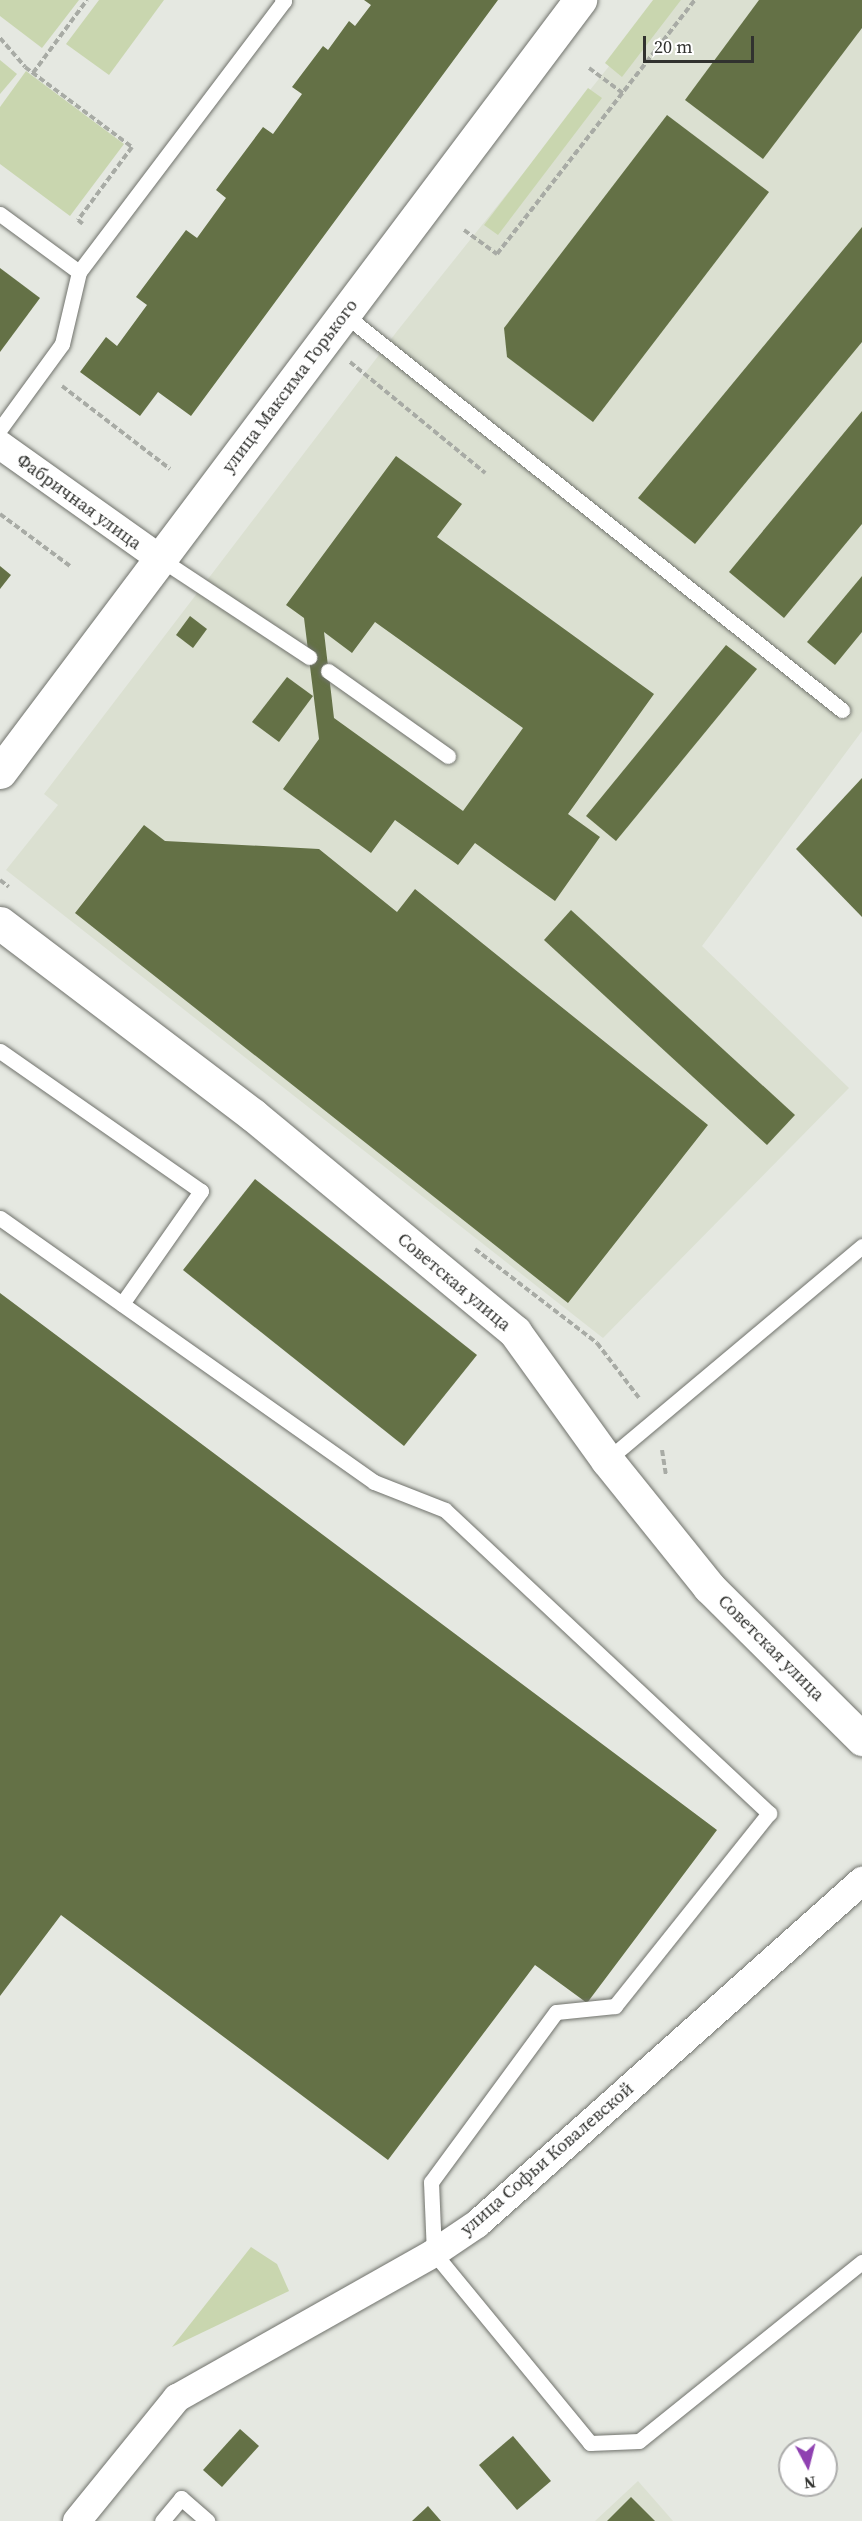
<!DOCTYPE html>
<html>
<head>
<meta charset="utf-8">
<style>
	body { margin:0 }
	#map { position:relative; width:862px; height:2521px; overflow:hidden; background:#e5e8e1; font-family:"Source Serif 4",serif }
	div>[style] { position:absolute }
	.built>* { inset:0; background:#dbe0d1 }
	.green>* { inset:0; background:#c9d6af }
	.building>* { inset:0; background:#647146 }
	.path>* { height:4px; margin-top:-2px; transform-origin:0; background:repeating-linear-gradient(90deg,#a8aba5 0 6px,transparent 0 9px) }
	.roads { filter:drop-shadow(0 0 2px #70726c) drop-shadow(0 0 2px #70726c) }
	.lane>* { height:15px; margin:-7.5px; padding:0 7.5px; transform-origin:7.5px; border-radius:7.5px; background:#fff }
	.street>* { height:28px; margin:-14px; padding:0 14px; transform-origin:14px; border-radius:14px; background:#fff }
	.secondary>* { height:33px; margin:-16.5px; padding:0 16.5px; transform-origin:16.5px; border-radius:16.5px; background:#fff }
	span { translate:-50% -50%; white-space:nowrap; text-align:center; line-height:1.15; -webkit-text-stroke:6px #fff; paint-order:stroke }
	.street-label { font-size:18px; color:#31322f }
	.north { position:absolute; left:778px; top:2437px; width:60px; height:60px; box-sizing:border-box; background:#fff; border:2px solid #adadac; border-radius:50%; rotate:173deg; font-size:16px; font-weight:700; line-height:24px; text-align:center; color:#31322f }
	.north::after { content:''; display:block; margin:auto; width:21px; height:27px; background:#8f41b1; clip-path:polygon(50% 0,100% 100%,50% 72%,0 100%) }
	.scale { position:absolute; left:643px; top:36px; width:111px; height:27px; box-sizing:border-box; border:3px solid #31322f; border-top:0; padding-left:8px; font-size:18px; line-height:21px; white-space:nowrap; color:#31322f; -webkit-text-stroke:4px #fff; paint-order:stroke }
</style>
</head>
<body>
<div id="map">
	<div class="built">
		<div style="clip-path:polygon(662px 0,862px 0,862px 731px,702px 946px,849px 1088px,603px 1338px,6px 870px,58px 805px,44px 794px,398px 330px)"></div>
		<div style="clip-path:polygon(638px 2481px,673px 2521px,595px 2521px)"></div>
	</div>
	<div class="green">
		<div style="clip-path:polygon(0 0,79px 0,42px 48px,0 16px)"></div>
		<div style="clip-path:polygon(99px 0,164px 0,109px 75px,66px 44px)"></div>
		<div style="clip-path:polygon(653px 0,681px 0,622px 77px,605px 63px)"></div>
		<div style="clip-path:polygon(0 60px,17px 74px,0 94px)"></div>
		<div style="clip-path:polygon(26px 71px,124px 144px,70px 216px,0 164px,0 107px)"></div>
		<div style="clip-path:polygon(588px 88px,602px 98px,498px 235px,484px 225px)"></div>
		<div style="clip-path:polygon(251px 2247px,277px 2264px,289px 2291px,172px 2347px)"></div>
	</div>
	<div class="building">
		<div style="clip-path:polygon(364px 0,498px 0,191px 416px,158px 392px,140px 416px,80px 372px,106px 337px,117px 346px,147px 305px,136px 297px,186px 230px,197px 238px,226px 198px,216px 190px,263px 127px,273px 134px,302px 94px,292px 87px,323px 46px,328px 50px,349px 21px,355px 26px,371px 5px)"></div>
		<div style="clip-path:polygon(759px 0,862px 0,862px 28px,763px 159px,685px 100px)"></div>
		<div style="clip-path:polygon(667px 115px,769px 192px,593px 422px,507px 357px,504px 328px)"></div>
		<div style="clip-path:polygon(862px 227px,862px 342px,695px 544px,638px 498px)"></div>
		<div style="clip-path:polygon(0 268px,40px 298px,0 352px)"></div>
		<div style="clip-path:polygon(862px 411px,862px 524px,784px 618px,729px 572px)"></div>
		<div style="clip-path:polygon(evenodd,396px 456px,462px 504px,437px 537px,654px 694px,568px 814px,600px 837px,555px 901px,475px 843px,458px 865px,395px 820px,371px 853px,283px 789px,319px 739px,304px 618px,286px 605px,396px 456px,375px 622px,523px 728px,463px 811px,334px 718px,324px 632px,352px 653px,375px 622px)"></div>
		<div style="clip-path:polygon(0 566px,11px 575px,0 589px)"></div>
		<div style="clip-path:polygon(862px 576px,862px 632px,835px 665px,807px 642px)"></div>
		<div style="clip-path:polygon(190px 616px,207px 629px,193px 648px,176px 635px)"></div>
		<div style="clip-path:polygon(726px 645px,757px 669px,616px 841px,586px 816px)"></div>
		<div style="clip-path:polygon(287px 677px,313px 696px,279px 742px,252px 722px)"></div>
		<div style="clip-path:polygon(862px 778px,862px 917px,796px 849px)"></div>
		<div style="clip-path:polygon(144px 825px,165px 841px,319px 849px,397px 912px,415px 889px,708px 1125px,568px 1303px,75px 913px)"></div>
		<div style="clip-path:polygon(571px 910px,795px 1115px,767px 1145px,544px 940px)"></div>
		<div style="clip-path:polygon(255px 1179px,477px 1355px,404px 1446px,183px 1270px)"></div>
		<div style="clip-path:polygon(0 1293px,717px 1830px,587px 2003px,535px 1965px,388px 2160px,61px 1915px,0 1996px)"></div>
		<div style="clip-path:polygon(240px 2429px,259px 2446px,222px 2487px,203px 2470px)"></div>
		<div style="clip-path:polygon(513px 2436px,551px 2481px,517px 2510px,479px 2465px)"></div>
		<div style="clip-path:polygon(631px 2497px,655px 2521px,607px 2521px)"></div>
		<div style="clip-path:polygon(428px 2506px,441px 2521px,412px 2521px)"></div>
	</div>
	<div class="path">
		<div style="left:0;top:38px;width:38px;rotate:49deg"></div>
		<div style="left:25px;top:67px;width:134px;rotate:36.8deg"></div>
		<div style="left:132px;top:147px;width:91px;rotate:126.5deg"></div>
		<div style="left:78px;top:220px;width:6px;rotate:39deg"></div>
		<div style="left:589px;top:68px;width:44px;rotate:36.6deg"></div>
		<div style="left:33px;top:73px;width:91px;rotate:-53.5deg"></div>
		<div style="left:464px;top:230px;width:41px;rotate:36deg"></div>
		<div style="left:497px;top:254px;width:322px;rotate:-52.1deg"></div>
		<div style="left:350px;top:362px;width:175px;rotate:39.4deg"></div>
		<div style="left:62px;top:386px;width:136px;rotate:37.5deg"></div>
		<div style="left:0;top:514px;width:87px;rotate:36.6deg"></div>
		<div style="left:0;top:880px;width:11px;rotate:38deg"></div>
		<div style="left:475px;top:1249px;width:154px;rotate:37.6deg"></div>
		<div style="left:597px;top:1343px;width:69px;rotate:52.6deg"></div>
		<div style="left:662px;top:1450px;width:25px;rotate:81deg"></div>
	</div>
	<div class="roads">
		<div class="lane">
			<div style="left:0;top:214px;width:98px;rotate:36.3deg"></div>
			<div style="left:79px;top:272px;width:74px;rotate:103.3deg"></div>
			<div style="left:62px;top:344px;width:105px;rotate:126.1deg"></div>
			<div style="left:79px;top:272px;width:340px;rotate:-52.9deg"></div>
			<div style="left:284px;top:1px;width:2px;rotate:-153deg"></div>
			<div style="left:345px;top:315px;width:635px;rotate:38.48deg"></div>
			<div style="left:159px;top:558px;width:180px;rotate:33.4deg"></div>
			<div style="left:328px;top:671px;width:147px;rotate:35.3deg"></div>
			<div style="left:0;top:1051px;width:245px;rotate:34.9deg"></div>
			<div style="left:201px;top:1191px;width:138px;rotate:125deg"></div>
			<div style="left:0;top:1218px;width:458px;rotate:35.2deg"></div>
			<div style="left:374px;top:1482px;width:76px;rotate:21.5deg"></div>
			<div style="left:445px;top:1510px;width:444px;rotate:43.1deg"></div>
			<div style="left:769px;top:1813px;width:247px;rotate:128.6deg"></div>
			<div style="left:615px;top:2006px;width:59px;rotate:174.2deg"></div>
			<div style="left:556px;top:2012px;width:211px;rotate:126.3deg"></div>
			<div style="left:431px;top:2182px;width:71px;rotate:87.6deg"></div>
			<div style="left:434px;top:2253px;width:246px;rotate:50.6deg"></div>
			<div style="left:590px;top:2443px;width:49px;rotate:-2.3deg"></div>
			<div style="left:639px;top:2441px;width:286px;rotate:-38.8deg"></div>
			<div style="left:607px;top:1460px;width:333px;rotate:-40deg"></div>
			<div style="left:162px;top:2521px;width:30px;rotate:-50deg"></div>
			<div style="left:181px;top:2498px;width:35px;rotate:41deg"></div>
		</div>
		<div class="street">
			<div style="left:0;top:445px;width:195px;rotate:35.4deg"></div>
			<div style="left:77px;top:2521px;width:159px;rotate:-50.9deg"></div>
			<div style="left:177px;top:2398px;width:295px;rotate:-29.4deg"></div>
			<div style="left:434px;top:2253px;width:52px;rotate:-34deg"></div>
			<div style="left:477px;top:2224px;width:516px;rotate:-41.7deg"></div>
		</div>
		<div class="secondary">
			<div style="left:0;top:772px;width:966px;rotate:-53.08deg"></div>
			<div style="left:0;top:923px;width:318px;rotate:37.2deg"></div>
			<div style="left:253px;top:1115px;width:340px;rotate:39.6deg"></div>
			<div style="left:515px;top:1332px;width:158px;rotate:54.3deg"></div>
			<div style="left:607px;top:1460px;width:163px;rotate:51.2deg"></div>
			<div style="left:709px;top:1587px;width:216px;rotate:44.8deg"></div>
		</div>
	</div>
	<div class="street-label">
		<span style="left:290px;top:386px;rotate:-53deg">улица Максима Горького</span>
		<span style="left:79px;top:502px;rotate:36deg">Фабричная улица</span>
		<span style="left:454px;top:1282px;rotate:40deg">Советская улица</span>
		<span style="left:771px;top:1648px;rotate:45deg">Советская улица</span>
		<span style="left:547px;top:2159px;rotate:-41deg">улица Софьи Ковалевской</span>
	</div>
	<div class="north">N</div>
	<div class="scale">20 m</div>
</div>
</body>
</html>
